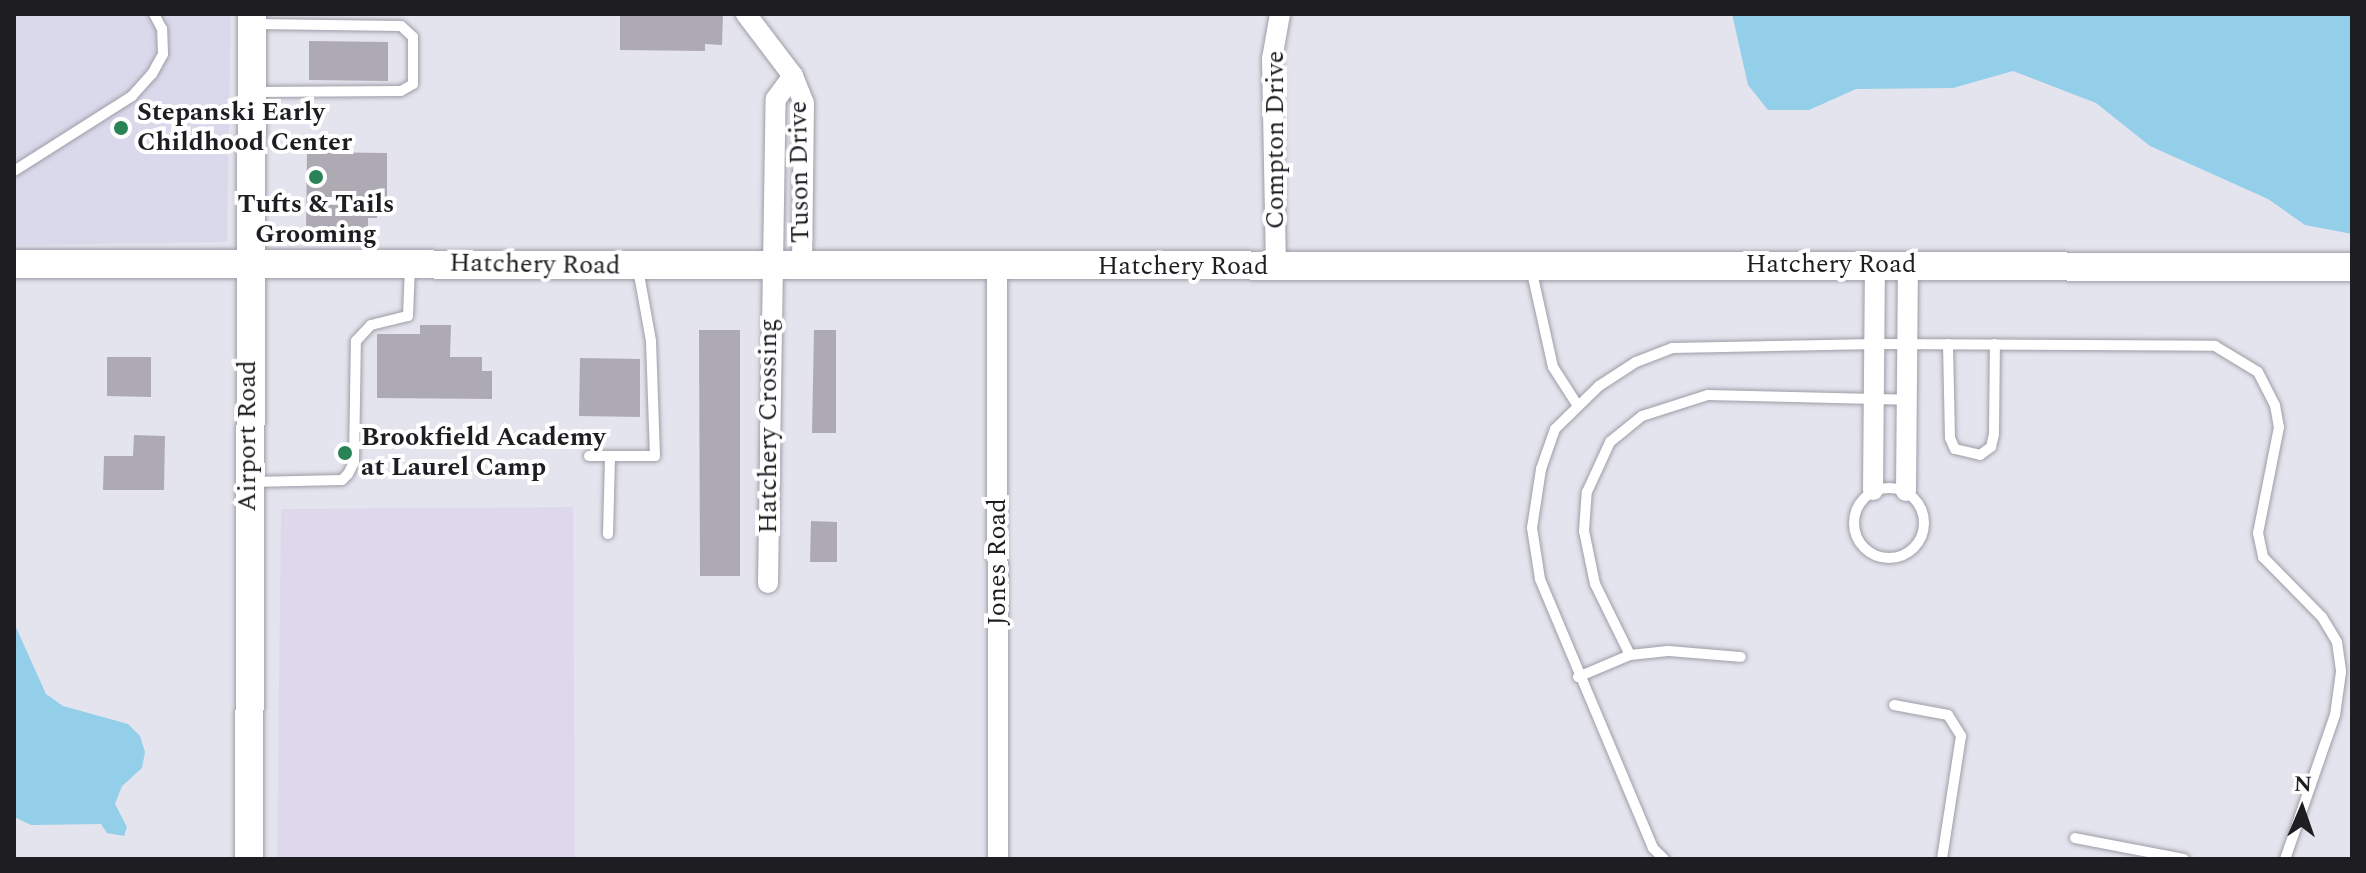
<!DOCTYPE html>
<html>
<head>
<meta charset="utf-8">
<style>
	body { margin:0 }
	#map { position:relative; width:2366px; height:873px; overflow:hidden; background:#e4e4ee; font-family:Spectral,serif }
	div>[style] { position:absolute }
	.commercial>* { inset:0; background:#ded8ed }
	.built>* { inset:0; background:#dad9eb }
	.water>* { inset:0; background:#93cfe8 }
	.building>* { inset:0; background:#aeaab3 }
	.roads { filter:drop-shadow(0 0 2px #9d9da7) drop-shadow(0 0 2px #9d9da7) }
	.lane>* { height:10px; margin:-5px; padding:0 5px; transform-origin:5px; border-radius:5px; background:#fff }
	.lane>.ring { margin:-5px; padding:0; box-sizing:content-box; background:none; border:10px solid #fff; border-radius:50% }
	.street>* { height:20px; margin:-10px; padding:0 10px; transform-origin:10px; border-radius:10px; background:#fff }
	.secondary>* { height:28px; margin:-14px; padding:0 14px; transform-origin:14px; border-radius:14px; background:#fff }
	.dots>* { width:22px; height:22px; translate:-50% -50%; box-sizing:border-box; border:4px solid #fff; border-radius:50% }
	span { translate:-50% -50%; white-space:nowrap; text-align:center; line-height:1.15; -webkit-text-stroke:8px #fff; paint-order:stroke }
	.poi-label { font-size:26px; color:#1e1e22; font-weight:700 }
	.left { translate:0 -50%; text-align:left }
	.street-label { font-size:26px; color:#1e1e22 }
	.frame { position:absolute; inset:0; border:16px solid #1e1e22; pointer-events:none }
	.north { position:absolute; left:2262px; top:769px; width:80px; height:80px; -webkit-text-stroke:6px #fff; paint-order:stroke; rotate:2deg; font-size:22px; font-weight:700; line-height:32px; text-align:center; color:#1e1e22 }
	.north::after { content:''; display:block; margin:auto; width:28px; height:36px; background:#1e1e22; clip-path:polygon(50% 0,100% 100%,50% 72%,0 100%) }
</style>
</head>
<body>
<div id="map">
	<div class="commercial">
		<div style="clip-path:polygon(573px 507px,575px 859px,277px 859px,281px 509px)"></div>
	</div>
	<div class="built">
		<div style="clip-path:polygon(14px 14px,231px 14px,227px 242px,14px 245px)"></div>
	</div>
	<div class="water">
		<div style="clip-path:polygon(1732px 14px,2352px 14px,2352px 234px,2305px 225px,2268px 199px,2150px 146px,2096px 103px,2013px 71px,1953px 88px,1856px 89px,1809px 110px,1768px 110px,1748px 85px)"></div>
		<div style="clip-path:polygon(14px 623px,46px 694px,63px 706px,128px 724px,140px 736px,145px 752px,142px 768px,122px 786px,115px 804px,127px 827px,124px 836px,107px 833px,101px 824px,31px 825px,14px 817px)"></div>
	</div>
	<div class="building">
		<div style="clip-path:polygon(620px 14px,723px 14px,722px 45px,705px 44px,705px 51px,620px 50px)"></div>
		<div style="clip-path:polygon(309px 41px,388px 42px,388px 81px,309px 80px)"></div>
		<div style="clip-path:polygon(307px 152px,387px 153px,387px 203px,377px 203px,377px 218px,368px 218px,368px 230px,306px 229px)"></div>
		<div style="clip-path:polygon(420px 325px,451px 325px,450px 357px,482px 357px,482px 371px,492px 371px,492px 399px,377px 398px,377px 334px,420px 334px)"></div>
		<div style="clip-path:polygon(699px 330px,740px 330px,740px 576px,700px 576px)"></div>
		<div style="clip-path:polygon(814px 330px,836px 330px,836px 433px,812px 433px)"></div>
		<div style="clip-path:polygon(107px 357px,151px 357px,151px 397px,107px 396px)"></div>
		<div style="clip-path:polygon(580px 358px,640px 359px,640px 417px,579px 416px)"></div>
		<div style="clip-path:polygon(134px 435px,165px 436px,164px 490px,103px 490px,104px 456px,133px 456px)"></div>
		<div style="clip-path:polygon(811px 521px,837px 522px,837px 562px,810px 562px)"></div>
	</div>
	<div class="roads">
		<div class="lane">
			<div style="left:252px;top:92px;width:149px;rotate:-0.4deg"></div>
			<div style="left:401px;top:91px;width:14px;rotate:-30deg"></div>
			<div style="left:413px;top:84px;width:47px;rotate:-90deg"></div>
			<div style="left:413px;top:37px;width:16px;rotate:-137deg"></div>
			<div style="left:401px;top:26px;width:146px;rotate:-179.2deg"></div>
			<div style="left:14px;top:171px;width:140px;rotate:-32.4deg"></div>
			<div style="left:132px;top:96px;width:30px;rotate:-48deg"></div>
			<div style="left:152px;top:74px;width:23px;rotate:-61deg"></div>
			<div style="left:163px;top:54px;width:25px;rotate:-92deg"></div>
			<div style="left:162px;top:29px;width:17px;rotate:-118deg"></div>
			<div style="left:1531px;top:268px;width:101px;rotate:77.5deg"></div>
			<div style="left:1553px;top:367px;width:46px;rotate:57.3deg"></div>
			<div style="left:1948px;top:344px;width:94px;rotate:88.8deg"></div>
			<div style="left:1950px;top:438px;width:12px;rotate:66deg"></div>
			<div style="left:1955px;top:449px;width:26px;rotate:13deg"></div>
			<div style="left:1980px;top:455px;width:14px;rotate:-36deg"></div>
			<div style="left:1991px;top:447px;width:13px;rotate:-77deg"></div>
			<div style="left:1994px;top:434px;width:90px;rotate:-89.4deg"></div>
			<div style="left:589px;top:456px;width:21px"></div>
			<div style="left:251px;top:482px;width:91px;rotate:-1.3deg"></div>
			<div style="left:342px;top:480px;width:8px;rotate:-45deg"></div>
			<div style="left:348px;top:474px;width:13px;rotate:-63deg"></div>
			<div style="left:354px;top:462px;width:121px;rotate:-89.1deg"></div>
			<div style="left:356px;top:341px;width:22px;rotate:-47deg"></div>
			<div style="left:371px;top:325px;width:38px;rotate:-14deg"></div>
			<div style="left:408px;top:316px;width:49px;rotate:-87.7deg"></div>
			<div class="ring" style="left:1854px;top:488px;width:60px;height:60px"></div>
			<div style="left:608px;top:534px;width:78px;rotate:-88.5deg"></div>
			<div style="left:610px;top:456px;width:45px"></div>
			<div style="left:655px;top:456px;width:115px;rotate:-92deg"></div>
			<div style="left:651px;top:341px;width:73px;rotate:-100.2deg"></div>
			<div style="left:1630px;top:655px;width:79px;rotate:-116.2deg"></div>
			<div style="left:1595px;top:584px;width:54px;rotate:-101.7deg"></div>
			<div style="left:1584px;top:531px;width:39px;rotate:-86deg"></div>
			<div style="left:1587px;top:492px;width:55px;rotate:-65.3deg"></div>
			<div style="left:1610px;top:442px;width:41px;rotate:-39.1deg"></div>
			<div style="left:1642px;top:416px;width:69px;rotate:-17.7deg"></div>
			<div style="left:1708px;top:395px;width:199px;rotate:1.4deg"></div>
			<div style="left:1578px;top:677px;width:56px;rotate:-22.9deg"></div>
			<div style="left:1630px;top:655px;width:38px;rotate:-6deg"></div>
			<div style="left:1668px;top:651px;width:73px;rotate:4.7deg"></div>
			<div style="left:1894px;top:705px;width:55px;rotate:10.5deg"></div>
			<div style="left:1948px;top:715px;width:25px;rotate:58deg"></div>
			<div style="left:1961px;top:736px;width:124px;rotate:98.8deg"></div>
			<div style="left:2075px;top:838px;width:111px;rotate:10.9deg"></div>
			<div style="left:1664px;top:859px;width:16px;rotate:-135deg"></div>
			<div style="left:1653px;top:848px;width:292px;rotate:-112.8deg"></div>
			<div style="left:1540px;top:579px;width:52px;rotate:-98.9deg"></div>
			<div style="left:1532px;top:528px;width:60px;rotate:-81.3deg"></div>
			<div style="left:1541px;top:469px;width:42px;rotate:-70.7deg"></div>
			<div style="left:1555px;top:429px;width:62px;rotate:-44.3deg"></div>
			<div style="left:1599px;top:386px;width:44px;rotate:-33deg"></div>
			<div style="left:1636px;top:362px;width:39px;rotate:-21deg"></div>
			<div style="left:1672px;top:348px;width:204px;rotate:-1.1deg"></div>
			<div style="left:1876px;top:344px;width:339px;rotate:0.3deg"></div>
			<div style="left:2215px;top:346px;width:50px;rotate:31.2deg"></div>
			<div style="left:2258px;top:372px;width:37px;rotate:63deg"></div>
			<div style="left:2275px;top:405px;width:22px;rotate:80deg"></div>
			<div style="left:2279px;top:427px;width:108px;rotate:101.2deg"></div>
			<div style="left:2258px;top:533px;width:25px;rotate:78deg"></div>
			<div style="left:2263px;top:557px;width:84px;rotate:45.5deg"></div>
			<div style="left:2322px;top:617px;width:29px;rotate:59deg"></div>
			<div style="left:2337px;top:642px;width:30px;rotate:82deg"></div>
			<div style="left:2341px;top:672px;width:43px;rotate:97.9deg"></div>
			<div style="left:2335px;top:715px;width:152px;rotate:109.1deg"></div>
		</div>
		<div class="street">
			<div style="left:746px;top:14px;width:78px;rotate:52.8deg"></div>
			<div style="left:793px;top:76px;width:29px;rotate:68deg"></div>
			<div style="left:804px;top:103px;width:165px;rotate:90.7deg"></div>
			<div style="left:997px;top:265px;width:594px;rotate:89.9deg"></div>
			<div style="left:1276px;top:267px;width:208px;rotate:-91.1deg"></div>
			<div style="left:1272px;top:59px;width:46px;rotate:-79.9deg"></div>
			<div style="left:1873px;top:490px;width:225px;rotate:-89.5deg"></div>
			<div style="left:1906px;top:491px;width:226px;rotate:-89.5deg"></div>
			<div style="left:768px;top:583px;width:484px;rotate:-89.1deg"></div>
			<div style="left:776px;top:99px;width:29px;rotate:-54deg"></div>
		</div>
		<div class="secondary">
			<div style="left:14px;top:264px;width:2338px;rotate:0.07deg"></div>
			<div style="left:249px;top:859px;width:845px;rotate:-89.8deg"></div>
		</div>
	</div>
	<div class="dots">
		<div style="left:121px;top:128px;background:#2a8257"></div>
		<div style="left:316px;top:177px;background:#2a8257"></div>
		<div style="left:345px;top:453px;background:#2a8257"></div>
	</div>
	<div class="poi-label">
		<span class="left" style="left:137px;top:128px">Stepanski Early<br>Childhood Center</span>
		<span style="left:316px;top:220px">Tufts &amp; Tails<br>Grooming</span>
		<span class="left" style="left:361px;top:453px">Brookfield Academy<br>at Laurel Camp</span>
	</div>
	<div class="street-label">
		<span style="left:1276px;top:140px;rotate:-90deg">Compton Drive</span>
		<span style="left:800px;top:172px;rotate:-91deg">Tuson Drive</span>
		<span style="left:535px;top:265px;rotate:1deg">Hatchery Road</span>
		<span style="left:1831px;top:265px">Hatchery Road</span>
		<span style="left:1183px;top:267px">Hatchery Road</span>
		<span style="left:769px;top:426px;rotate:-90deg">Hatchery Crossing</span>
		<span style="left:248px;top:436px;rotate:-90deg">Airport Road</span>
		<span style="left:998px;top:562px;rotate:-90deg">Jones Road</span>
	</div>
	<div class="frame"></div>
	<div class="north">N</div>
</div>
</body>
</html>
